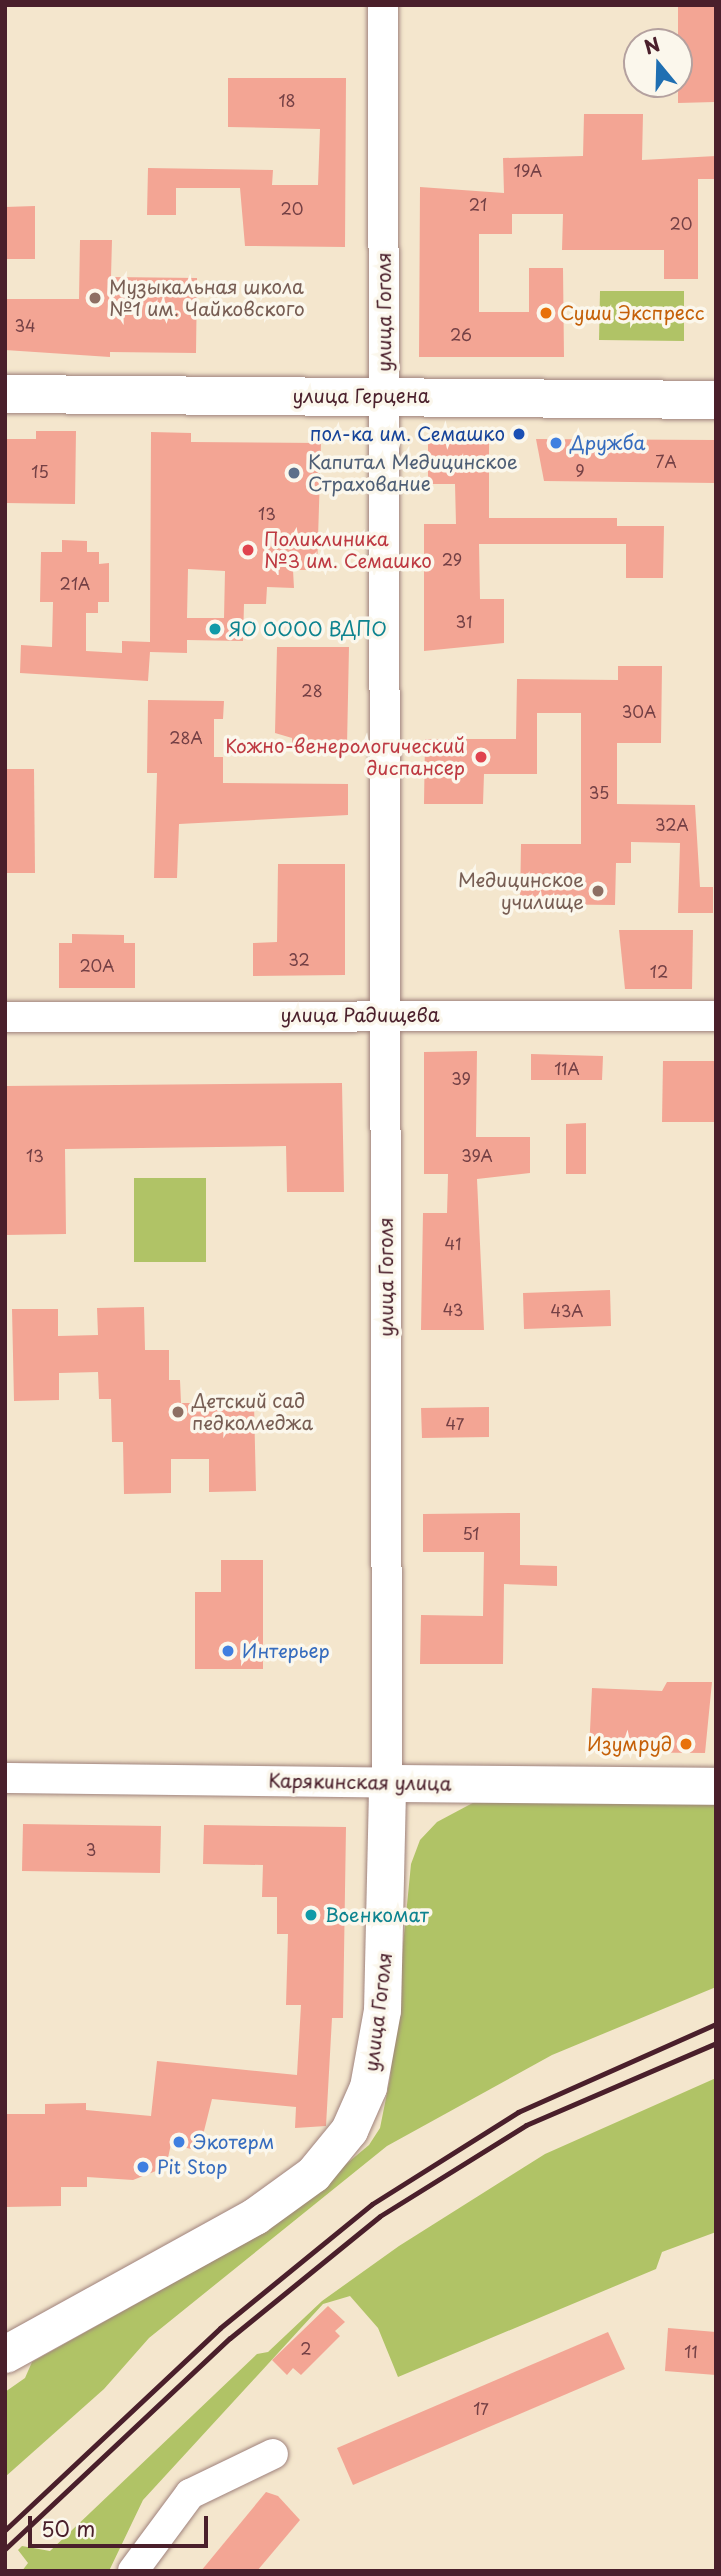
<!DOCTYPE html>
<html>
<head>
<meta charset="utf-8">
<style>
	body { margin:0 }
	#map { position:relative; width:721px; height:2576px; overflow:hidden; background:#f4e6cd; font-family:"Playpen Sans",sans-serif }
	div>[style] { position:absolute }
	.green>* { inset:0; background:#b0c366 }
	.building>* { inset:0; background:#f3a594 }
	.roads { filter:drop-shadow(0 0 2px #9f827c) drop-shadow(0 0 2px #9f827c) }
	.minor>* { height:30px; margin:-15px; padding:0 15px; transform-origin:15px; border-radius:15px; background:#fff }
	.tertiary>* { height:37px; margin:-18.5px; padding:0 18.5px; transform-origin:18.5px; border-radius:18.5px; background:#fff }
	.secondary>* { height:38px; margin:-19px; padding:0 19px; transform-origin:19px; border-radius:19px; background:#fff }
	.rail>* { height:5px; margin:-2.5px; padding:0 2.5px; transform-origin:2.5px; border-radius:2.5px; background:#4a1f2b }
	.dots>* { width:19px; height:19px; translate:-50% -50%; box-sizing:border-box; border:4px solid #fbf7ec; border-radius:50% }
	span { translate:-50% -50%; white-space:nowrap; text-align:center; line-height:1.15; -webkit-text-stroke:7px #fbf7ec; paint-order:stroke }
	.number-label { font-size:16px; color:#744045 }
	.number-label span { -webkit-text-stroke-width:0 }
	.education-label { font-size:19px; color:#785e54 }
	.left { translate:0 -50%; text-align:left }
	.right { translate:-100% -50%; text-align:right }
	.street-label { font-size:19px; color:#4a1f2b }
	.food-label { font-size:19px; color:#c56008 }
	.transit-label { font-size:19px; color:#164399 }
	.shop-label { font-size:19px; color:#366cbe }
	.service-label { font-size:19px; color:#4e5e75 }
	.health-label { font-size:19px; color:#be3a42 }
	.culture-label { font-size:19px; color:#0d838f }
	.frame { position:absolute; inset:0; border:7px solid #4a1f2b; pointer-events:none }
	.north { position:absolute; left:623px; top:28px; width:70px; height:70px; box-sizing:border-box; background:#fbf7ec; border:2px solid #b4a19f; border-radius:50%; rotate:341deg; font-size:19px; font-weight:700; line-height:28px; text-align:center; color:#4a1f2b }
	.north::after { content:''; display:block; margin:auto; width:24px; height:32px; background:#1f6fb2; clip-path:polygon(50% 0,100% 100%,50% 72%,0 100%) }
	.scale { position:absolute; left:28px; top:2516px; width:180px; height:32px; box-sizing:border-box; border:4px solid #4a1f2b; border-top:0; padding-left:9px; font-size:21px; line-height:24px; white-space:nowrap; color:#4a1f2b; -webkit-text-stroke:5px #fbf7ec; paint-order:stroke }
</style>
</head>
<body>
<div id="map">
	<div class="green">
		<div style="clip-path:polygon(600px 291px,684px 291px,684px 341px,599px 340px)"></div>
		<div style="clip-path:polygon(134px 1178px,206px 1178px,206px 1262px,134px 1262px)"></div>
		<div style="clip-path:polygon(482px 1798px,716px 1802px,716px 1987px,552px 2055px,387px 2146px,149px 2338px,104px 2389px,5px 2477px,5px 2392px,25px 2378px,32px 2362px,265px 2232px,369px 2145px,380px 2128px,390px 2078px,411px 1864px,420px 1840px,437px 1822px)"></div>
		<div style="clip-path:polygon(716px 2078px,716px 2232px,662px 2252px,656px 2269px,398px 2377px,378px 2328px,350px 2296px,323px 2304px,143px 2500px,109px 2571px,22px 2571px,28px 2563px,18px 2550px,22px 2546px,50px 2551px,257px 2354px,268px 2352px,322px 2301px,399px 2246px,545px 2154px)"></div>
	</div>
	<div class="building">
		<div style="clip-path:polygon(678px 5px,715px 5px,715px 102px,678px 103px)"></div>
		<div style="clip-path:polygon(228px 78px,346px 78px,345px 247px,245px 246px,240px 188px,176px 188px,176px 215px,147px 215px,148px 168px,273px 170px,272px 185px,318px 185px,320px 129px,228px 127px)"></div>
		<div style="clip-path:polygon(584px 114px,643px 114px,642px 160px,716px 156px,716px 179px,698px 179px,698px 279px,664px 279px,664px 250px,562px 250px,563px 214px,512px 214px,512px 234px,479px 234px,479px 312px,529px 312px,529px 268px,563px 268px,564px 357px,419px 357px,420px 187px,504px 193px,503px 158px,583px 156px)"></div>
		<div style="clip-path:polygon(35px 206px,35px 259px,5px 259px,5px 207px)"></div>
		<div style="clip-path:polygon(80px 240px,112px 240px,111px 277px,197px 278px,196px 353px,110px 352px,110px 357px,5px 350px,5px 299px,79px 299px)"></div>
		<div style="clip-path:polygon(36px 431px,76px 431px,75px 504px,5px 503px,5px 439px,36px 439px)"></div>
		<div style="clip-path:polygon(evenodd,151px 432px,191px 433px,191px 442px,321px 443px,317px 570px,293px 570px,294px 588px,267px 587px,266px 604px,244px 604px,243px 641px,187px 640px,187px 653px,150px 652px,148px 681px,20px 673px,21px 645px,52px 647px,53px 602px,40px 602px,41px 552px,62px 552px,62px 540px,87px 541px,87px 552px,99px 552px,99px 564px,109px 563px,109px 602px,98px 602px,98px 613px,86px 613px,86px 651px,122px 653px,122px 641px,150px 642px,151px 432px,188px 569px,225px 571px,224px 618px,187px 618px,188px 569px)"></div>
		<div style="clip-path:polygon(536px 439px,716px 440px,716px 483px,544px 481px)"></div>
		<div style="clip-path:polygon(428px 441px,489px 441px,489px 518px,617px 518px,617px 526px,664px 526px,663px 578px,626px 578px,626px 544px,479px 544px,480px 599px,504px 599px,504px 643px,424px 651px,424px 524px,456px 524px,455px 484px,428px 484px)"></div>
		<div style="clip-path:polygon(277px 647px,349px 647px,347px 746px,292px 747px,292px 738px,275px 733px)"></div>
		<div style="clip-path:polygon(618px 666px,662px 666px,661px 743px,617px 743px,617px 804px,695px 805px,700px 887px,713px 887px,713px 913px,678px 913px,680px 843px,631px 842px,631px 863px,616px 863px,615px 905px,520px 904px,521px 844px,581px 844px,581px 713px,537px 713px,537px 774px,484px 774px,483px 804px,424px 804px,425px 739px,516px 739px,517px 679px,618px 680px)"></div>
		<div style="clip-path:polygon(148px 700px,224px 701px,223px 719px,214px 719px,214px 757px,223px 757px,223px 783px,348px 784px,348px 815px,179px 824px,177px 878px,154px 878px,157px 773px,147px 773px)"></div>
		<div style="clip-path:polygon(5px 769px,34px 769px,35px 873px,5px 873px)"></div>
		<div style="clip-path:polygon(278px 864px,345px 864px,345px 975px,253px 976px,253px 943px,277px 942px)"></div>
		<div style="clip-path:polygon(619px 930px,693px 930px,692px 989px,625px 989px)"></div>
		<div style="clip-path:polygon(72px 934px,124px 935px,124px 943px,135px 943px,135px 988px,59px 988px,59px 943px,72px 943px)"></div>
		<div style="clip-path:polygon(477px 1051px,476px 1137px,530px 1137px,530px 1173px,477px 1179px,484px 1330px,421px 1330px,423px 1213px,447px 1213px,448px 1174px,424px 1174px,424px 1052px)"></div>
		<div style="clip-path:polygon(531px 1054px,603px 1056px,602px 1080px,531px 1080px)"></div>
		<div style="clip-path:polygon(663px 1061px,716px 1061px,716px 1122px,662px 1122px)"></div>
		<div style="clip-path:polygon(342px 1083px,344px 1192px,287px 1192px,286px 1146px,65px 1149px,66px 1234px,5px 1235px,5px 1086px)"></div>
		<div style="clip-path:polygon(586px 1123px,586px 1174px,566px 1174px,566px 1124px)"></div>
		<div style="clip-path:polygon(610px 1290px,611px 1326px,524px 1329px,523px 1293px)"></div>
		<div style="clip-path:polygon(144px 1307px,145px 1350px,169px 1350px,169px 1380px,180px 1380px,181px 1403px,254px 1403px,256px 1491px,209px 1492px,209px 1459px,171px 1459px,171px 1493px,124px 1494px,123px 1442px,112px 1442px,111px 1399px,99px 1399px,98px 1372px,59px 1373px,59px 1400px,14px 1401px,12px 1309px,58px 1309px,58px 1336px,98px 1335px,97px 1308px)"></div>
		<div style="clip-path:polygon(489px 1407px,489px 1437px,422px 1438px,421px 1408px)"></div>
		<div style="clip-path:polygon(520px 1513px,520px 1565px,557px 1566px,557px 1586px,504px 1584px,503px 1664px,420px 1664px,421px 1615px,483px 1616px,484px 1552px,423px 1552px,423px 1514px)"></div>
		<div style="clip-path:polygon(221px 1560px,263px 1560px,263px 1669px,195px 1669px,195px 1592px,221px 1592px)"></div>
		<div style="clip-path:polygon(667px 1682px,712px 1682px,705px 1753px,589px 1752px,592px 1688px,662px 1691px)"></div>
		<div style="clip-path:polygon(23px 1824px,161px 1826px,160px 1873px,22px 1871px)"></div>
		<div style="clip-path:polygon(204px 1825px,346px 1827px,343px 2018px,332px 2018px,326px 2126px,295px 2128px,296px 2107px,212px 2099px,199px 2151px,171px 2144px,166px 2167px,133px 2180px,87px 2177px,87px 2187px,61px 2187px,61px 2206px,5px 2207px,5px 2114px,45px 2114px,45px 2104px,86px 2103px,86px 2110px,151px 2116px,157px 2061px,297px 2075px,301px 2005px,286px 2005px,288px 1934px,277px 1934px,277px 1897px,262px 1897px,263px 1865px,203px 1864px)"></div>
		<div style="clip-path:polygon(328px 2306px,345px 2322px,335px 2331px,340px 2336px,301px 2375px,293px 2368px,287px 2375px,272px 2360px)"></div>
		<div style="clip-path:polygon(668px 2328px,716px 2332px,716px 2375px,665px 2371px)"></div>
		<div style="clip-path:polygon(608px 2332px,625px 2369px,353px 2485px,337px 2448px)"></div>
		<div style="clip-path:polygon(266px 2492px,278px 2496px,300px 2520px,257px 2571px,201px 2571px)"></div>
	</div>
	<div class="roads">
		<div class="minor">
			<div style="left:5px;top:1017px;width:711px;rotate:-0.08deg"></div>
			<div style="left:5px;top:1778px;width:382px;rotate:0.7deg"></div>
			<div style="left:387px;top:1783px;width:1778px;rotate:-90.13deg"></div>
			<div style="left:133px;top:2571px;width:96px;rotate:-53.5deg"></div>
			<div style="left:190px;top:2494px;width:92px;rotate:-25.7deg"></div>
		</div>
		<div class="tertiary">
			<div style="left:5px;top:2354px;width:286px;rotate:-28.9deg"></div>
			<div style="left:255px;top:2216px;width:72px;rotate:-35.9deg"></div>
			<div style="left:313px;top:2174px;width:57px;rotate:-50.7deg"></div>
			<div style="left:349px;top:2130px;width:47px;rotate:-66.2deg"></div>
			<div style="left:368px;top:2087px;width:78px;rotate:-79.7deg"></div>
			<div style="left:382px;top:2010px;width:227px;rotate:-88.7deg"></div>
			<div style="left:387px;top:1783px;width:329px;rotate:0.5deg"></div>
		</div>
		<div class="secondary">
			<div style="left:5px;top:394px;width:711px;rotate:0.48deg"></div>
		</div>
	</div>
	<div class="rail">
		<div style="left:5px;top:2530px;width:295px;rotate:-43.2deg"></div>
		<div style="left:220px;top:2328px;width:196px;rotate:-39.2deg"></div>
		<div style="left:372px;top:2204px;width:173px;rotate:-32.2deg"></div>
		<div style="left:518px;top:2112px;width:217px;rotate:-24deg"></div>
		<div style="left:5px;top:2549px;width:308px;rotate:-43.2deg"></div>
		<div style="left:230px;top:2338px;width:193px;rotate:-39.1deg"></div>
		<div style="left:380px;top:2216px;width:172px;rotate:-31.9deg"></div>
		<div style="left:526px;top:2125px;width:207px;rotate:-23.3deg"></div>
	</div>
	<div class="dots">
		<div style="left:95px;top:298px;background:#8d6e63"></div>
		<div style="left:546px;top:313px;background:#e8710a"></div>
		<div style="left:519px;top:434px;background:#1a4fb4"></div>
		<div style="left:556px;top:443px;background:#3f7fe0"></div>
		<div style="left:294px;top:473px;background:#5c6f8a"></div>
		<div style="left:248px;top:550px;background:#e0444e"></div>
		<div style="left:215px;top:629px;background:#0f9aa8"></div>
		<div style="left:481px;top:757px;background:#e0444e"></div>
		<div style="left:598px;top:891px;background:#8d6e63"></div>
		<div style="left:178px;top:1412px;background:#8d6e63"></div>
		<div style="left:228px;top:1651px;background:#3f7fe0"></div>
		<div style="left:686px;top:1744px;background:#e8710a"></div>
		<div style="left:311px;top:1915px;background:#0f9aa8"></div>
		<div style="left:179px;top:2142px;background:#3f7fe0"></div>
		<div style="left:143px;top:2167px;background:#3f7fe0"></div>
	</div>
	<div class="number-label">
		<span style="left:287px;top:100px">18</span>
		<span style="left:528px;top:170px">19А</span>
		<span style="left:478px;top:204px">21</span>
		<span style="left:292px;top:208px">20</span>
		<span style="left:681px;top:223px">20</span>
		<span style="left:25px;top:325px">34</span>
		<span style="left:461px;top:334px">26</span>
		<span style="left:666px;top:461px">7А</span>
		<span style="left:580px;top:470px">9</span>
		<span style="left:40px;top:471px">15</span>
		<span style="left:267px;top:513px">13</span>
		<span style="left:452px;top:559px">29</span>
		<span style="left:75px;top:583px">21А</span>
		<span style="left:464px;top:621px">31</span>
		<span style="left:312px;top:690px">28</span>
		<span style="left:639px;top:711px">30А</span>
		<span style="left:186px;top:737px">28А</span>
		<span style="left:599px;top:792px">35</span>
		<span style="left:672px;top:824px">32А</span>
		<span style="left:299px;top:959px">32</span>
		<span style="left:97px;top:965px">20А</span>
		<span style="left:659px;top:971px">12</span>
		<span style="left:567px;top:1068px">11А</span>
		<span style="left:461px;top:1078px">39</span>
		<span style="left:35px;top:1155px">13</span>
		<span style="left:477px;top:1155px">39А</span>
		<span style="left:453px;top:1243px">41</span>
		<span style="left:453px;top:1309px">43</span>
		<span style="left:567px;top:1310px">43А</span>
		<span style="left:455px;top:1423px">47</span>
		<span style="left:471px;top:1533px">51</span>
		<span style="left:91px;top:1849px">3</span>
		<span style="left:306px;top:2348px">2</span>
		<span style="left:691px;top:2351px">11</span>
		<span style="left:481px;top:2408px">17</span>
	</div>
	<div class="education-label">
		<span class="left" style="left:109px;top:298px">Музыкальная школа<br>№1 им. Чайковского</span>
		<span class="right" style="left:584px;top:891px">Медицинское<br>училище</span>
		<span class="left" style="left:192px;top:1412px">Детский сад<br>педколледжа</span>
	</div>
	<div class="street-label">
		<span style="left:384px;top:312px;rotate:-90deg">улица Гоголя</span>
		<span style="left:361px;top:396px">улица Герцена</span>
		<span style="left:360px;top:1015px">улица Радищева</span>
		<span style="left:386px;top:1277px;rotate:-90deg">улица Гоголя</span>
		<span style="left:360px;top:1782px;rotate:1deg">Карякинская улица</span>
		<span style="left:378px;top:2012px;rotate:-83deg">улица Гоголя</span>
	</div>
	<div class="food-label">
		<span class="left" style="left:560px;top:313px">Суши Экспресс</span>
		<span class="right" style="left:672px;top:1744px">Изумруд</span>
	</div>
	<div class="transit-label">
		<span class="right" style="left:505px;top:434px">пол-ка им. Семашко</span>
	</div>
	<div class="shop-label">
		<span class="left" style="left:570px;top:443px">Дружба</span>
		<span class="left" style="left:242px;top:1651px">Интерьер</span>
		<span class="left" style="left:193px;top:2142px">Экотерм</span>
		<span class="left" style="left:157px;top:2167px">Pit Stop</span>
	</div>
	<div class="service-label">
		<span class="left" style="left:308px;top:473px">Капитал Медицинское<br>Страхование</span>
	</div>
	<div class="health-label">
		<span class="left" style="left:264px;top:550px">Поликлиника<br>№3 им. Семашко</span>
		<span class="right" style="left:465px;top:757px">Кожно-венерологический<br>диспансер</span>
	</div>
	<div class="culture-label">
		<span class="left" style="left:229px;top:629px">ЯО ОООО ВДПО</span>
		<span class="left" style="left:325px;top:1915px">Военкомат</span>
	</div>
	<div class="frame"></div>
	<div class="north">N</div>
	<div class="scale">50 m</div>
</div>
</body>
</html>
